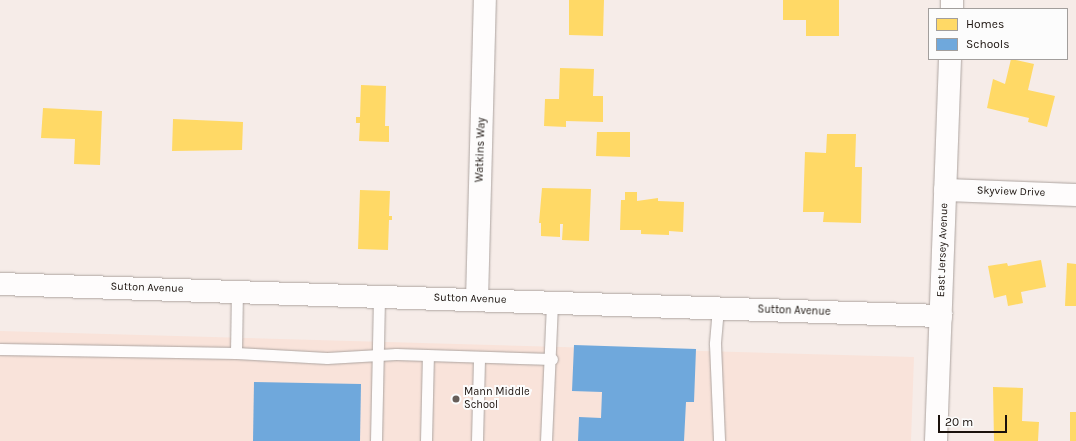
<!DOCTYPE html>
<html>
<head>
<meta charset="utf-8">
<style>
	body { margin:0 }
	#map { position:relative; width:1076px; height:441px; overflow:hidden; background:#f6ece8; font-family:Karla,sans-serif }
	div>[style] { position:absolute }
	.built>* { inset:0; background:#f9e3da }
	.homes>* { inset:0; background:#ffd966 }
	.schools>* { inset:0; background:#6fa8dc }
	.roads { filter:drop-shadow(0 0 1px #ada4a0) drop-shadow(0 0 1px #ada4a0) }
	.service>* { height:11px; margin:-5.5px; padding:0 5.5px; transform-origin:5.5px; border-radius:5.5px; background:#fefcfc }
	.minor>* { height:22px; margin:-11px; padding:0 11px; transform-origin:11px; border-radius:11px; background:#fefcfc }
	.tertiary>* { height:22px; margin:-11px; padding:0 11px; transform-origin:11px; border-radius:11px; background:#fefcfc }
	.dots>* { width:11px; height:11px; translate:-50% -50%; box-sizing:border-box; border:2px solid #fcfcfc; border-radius:50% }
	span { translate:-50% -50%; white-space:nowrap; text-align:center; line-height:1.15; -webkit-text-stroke:4px #fcfcfc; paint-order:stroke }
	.street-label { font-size:11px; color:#1a110c }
	.poi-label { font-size:11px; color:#1a110c }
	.left { translate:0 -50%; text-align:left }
	.legend { position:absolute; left:928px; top:8px; width:140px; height:52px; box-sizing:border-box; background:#fcfcfc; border:1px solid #a29e9c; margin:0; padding:5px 7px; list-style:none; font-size:12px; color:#1a110c }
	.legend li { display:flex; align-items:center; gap:8px; height:20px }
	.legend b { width:20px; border:1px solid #a29e9c }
	.scale { position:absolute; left:938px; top:415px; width:69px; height:18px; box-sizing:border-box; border:2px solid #1a110c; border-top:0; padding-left:5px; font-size:12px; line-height:14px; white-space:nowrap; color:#1a110c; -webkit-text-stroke:3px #fcfcfc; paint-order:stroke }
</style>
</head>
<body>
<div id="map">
	<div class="built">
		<div style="clip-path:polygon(0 331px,914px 357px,911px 441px,0 441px)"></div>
	</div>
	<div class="homes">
		<div style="clip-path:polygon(569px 0,604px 0,603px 36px,569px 35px)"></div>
		<div style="clip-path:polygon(783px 0,839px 0,839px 36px,806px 36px,806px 20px,783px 20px)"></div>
		<div style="clip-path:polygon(1011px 59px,1034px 64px,1028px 90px,1055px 96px,1047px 127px,1028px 122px,1029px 118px,987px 108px,993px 79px,1005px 84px)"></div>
		<div style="clip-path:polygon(560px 68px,594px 69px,593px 96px,603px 96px,603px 122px,566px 121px,566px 127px,544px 126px,545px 99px,559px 99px)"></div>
		<div style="clip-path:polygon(361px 85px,386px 86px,385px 126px,389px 126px,389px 142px,359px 141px,360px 123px,356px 123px,356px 117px,360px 117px)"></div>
		<div style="clip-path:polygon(43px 108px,102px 111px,100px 165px,74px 164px,75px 139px,41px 138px)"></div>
		<div style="clip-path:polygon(173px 119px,243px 122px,242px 150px,172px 151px)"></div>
		<div style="clip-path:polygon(597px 132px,630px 132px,630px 157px,596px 156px)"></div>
		<div style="clip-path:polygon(827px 134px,856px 134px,855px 167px,862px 167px,861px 223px,823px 222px,824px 212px,803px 212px,805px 152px,826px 153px)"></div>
		<div style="clip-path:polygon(542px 188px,591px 189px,589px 241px,562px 240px,563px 224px,560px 224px,560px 237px,541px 236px,541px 223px,539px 223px)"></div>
		<div style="clip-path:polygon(360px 190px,390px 191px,389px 216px,392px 216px,392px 220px,389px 220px,388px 250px,358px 249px)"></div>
		<div style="clip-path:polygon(625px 192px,637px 192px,637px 201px,658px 198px,658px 201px,684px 202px,683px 232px,669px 231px,669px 235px,641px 234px,641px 230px,620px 230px,621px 200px,625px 200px)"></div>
		<div style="clip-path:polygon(1041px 260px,1046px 287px,1021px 292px,1023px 303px,1008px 306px,1006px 295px,994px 298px,988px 266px,1007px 263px,1008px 266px)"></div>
		<div style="clip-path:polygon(1067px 263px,1076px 264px,1076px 306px,1065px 306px)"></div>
		<div style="clip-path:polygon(993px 387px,1023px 388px,1022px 421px,1039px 422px,1038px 441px,994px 441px)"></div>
		<div style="clip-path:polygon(1070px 412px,1076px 412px,1076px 441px,1070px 441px)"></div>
	</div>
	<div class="schools">
		<div style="clip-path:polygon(574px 345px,696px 349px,694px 402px,686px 402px,684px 441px,578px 441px,579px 417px,601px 418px,602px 392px,572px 391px)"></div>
		<div style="clip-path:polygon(254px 382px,361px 384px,360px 441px,253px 441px)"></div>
	</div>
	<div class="roads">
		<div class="service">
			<div style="left:718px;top:308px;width:36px;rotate:95deg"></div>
			<div style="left:715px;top:344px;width:97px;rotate:87.6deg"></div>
			<div style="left:0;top:349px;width:236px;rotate:1deg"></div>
			<div style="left:236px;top:353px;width:91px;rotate:3.1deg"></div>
			<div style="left:327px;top:358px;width:69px;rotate:-3.3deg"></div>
			<div style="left:396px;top:354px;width:156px;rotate:1.8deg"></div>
			<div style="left:236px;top:353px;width:62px;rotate:-89.1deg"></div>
			<div style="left:376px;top:441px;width:145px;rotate:-88.8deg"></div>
			<div style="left:426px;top:441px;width:85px;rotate:-88.7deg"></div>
			<div style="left:477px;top:441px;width:83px;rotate:-88.6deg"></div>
			<div style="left:546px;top:441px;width:139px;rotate:-87.5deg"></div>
		</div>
		<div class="minor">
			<div style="left:945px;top:190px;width:131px;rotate:2.2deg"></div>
			<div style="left:0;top:284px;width:942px;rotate:1.95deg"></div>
			<div style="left:477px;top:300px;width:300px;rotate:-88.5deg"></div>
		</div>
		<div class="tertiary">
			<div style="left:952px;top:9px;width:9px;rotate:-90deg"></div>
			<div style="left:936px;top:441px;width:382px;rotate:-87.9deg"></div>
		</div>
	</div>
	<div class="dots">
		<div style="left:456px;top:399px;background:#675e59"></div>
	</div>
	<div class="street-label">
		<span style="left:481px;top:150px;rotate:-88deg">Watkins Way</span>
		<span style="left:1011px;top:192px;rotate:2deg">Skyview Drive</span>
		<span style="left:943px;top:250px;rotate:-88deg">East Jersey Avenue</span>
		<span style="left:147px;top:288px;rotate:2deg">Sutton Avenue</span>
		<span style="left:470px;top:299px;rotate:2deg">Sutton Avenue</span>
		<span style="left:794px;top:311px;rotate:2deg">Sutton Avenue</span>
	</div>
	<div class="poi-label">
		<span class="left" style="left:464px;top:399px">Mann Middle<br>School</span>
	</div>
	<ul class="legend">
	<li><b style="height:11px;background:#ffd966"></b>Homes</li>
	<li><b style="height:11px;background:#6fa8dc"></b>Schools</li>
	</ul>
	<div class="scale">20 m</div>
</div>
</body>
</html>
